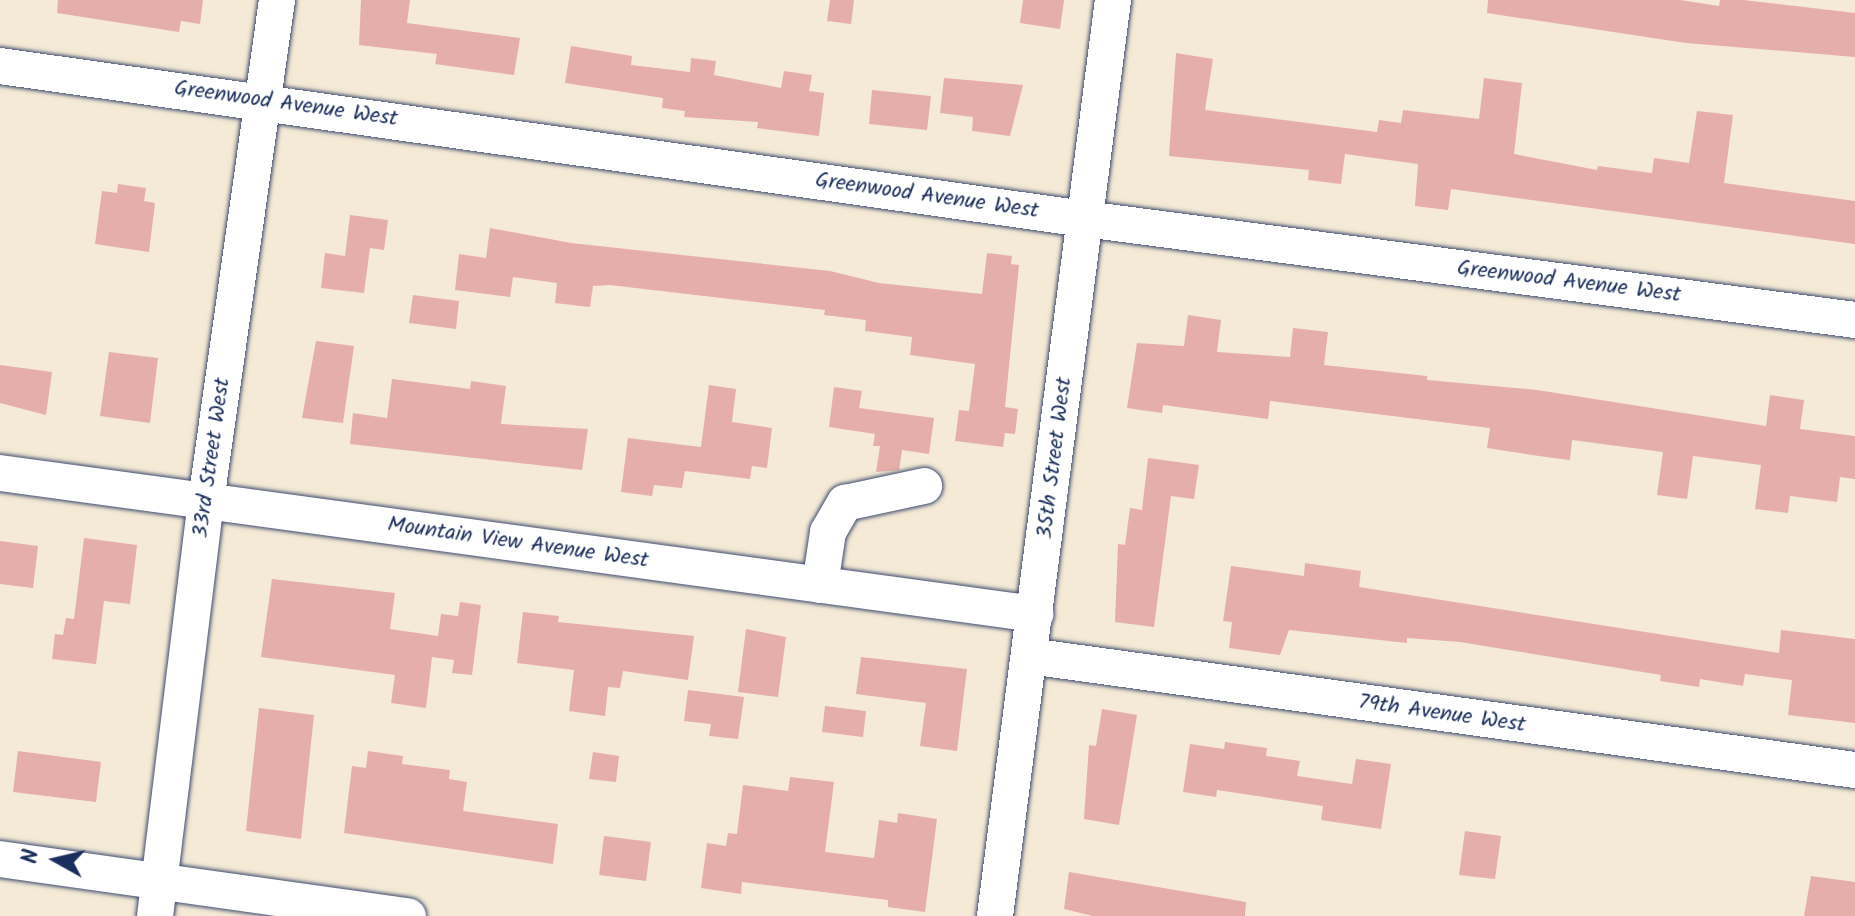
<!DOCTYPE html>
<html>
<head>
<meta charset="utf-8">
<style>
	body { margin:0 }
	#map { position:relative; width:1855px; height:916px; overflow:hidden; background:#f5ead5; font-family:Kalam,sans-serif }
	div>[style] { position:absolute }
	.building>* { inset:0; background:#e6aea8 }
	.roads { filter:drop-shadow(0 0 2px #3c4b70) drop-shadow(0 0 2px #3c4b70) }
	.minor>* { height:36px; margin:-18px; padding:0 18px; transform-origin:18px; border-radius:18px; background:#fff }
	span { translate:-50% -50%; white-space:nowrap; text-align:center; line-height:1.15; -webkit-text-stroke:6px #fff; paint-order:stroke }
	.street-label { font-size:22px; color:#1b2f5e }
	.north { position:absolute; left:16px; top:820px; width:80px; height:80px; -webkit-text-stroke:6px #fff; paint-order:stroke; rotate:278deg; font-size:22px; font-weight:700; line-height:32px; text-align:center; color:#1b2f5e }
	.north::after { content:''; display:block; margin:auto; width:28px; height:36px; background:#1b2f5e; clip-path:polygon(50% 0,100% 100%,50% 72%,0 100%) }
</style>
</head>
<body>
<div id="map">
	<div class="building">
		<div style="clip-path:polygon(58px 0,203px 0,200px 24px,181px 21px,179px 32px,57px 13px)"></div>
		<div style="clip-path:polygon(361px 0,410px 0,407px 23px,520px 38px,514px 75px,435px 64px,437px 54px,359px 45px)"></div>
		<div style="clip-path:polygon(830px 0,854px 0,851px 24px,827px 21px)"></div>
		<div style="clip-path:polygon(1023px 0,1064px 0,1060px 29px,1020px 23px)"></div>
		<div style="clip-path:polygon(1488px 0,1680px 0,1719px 6px,1720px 0,1743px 0,1855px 13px,1855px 57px,1686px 43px,1487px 13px)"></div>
		<div style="clip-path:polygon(571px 46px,632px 56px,631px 65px,690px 72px,691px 58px,716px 61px,714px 75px,781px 88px,784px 71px,812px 75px,809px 91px,824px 93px,819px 136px,757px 128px,758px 122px,684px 117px,685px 111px,662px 108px,663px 98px,565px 83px)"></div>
		<div style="clip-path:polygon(1176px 53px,1213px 59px,1205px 110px,1377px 132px,1379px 120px,1401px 123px,1403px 110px,1479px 119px,1484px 78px,1522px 83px,1514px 154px,1597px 170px,1598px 166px,1652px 173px,1654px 158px,1689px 163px,1697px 111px,1733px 115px,1724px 183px,1855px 201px,1855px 244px,1451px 189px,1448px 210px,1415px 206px,1418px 164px,1345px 154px,1341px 184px,1308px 180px,1309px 170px,1169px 156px)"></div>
		<div style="clip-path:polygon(944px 78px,1023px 85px,1010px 136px,972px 131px,973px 117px,940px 113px)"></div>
		<div style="clip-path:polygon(872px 90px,931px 96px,927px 130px,869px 124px)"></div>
		<div style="clip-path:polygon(118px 184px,146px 188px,144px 201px,155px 203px,149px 252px,95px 244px,102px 191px,117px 193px)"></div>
		<div style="clip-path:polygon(350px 215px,388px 220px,384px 250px,370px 248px,364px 293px,321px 288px,325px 253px,345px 256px)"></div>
		<div style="clip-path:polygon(490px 228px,571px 243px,830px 271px,879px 283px,982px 294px,987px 253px,1012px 256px,1011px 264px,1019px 265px,1005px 407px,1018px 409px,1015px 434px,1005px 433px,1003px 447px,955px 441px,959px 410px,969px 411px,975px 364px,910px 355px,912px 337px,865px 331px,866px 320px,824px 315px,825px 310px,610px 285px,593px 286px,590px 307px,555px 303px,557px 283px,513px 277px,510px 297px,455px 290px,459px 254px,486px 258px)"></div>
		<div style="clip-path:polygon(413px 295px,459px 301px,456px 329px,409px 323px)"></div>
		<div style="clip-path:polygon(1188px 315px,1221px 320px,1217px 352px,1290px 357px,1293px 328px,1328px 332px,1324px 365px,1427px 376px,1427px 380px,1537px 390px,1766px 426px,1770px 395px,1804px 400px,1800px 429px,1855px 436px,1855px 479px,1840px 477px,1837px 502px,1790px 496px,1788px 513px,1755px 509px,1761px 465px,1693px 456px,1687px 499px,1657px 495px,1663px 452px,1572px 440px,1570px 460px,1546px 457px,1487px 448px,1490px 428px,1270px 401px,1268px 419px,1163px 405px,1162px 413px,1127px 408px,1137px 343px,1184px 346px)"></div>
		<div style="clip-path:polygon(316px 341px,354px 346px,343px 423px,302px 418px)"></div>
		<div style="clip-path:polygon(109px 352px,158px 358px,150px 423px,100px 416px)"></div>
		<div style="clip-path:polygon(0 365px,52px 372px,46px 415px,0 403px)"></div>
		<div style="clip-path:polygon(392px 379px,470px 389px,471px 381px,506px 386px,501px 424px,588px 429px,582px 470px,350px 444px,353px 413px,387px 418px)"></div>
		<div style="clip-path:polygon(709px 385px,736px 389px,732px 422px,772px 428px,767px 468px,752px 466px,750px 479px,685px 471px,682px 488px,654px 485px,652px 496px,621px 492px,628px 438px,701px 447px)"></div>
		<div style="clip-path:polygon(834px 387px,862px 391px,859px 408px,934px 418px,929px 454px,902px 450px,899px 470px,876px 472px,880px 446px,873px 446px,875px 434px,829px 427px)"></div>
		<div style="clip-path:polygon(1148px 458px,1199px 465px,1194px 499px,1171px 496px,1154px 627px,1115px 622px,1118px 544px,1125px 545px,1130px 508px,1142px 510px)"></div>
		<div style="clip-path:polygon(84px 538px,137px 545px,130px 604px,104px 601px,96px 664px,52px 659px,55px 634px,63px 635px,66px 618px,74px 619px)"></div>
		<div style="clip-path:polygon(0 541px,38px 546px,33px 588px,0 584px)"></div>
		<div style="clip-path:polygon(1305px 563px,1361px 571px,1359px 587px,1779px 653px,1781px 630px,1855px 639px,1855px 723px,1788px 715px,1792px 680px,1745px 674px,1743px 686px,1700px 679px,1699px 687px,1660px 681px,1661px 675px,1460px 642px,1407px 638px,1407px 643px,1289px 630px,1280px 655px,1229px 648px,1232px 622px,1223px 621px,1231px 566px,1304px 576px)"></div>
		<div style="clip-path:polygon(272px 579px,395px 593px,390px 629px,438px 636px,441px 614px,458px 616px,460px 602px,481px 605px,472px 675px,452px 673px,454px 660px,432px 657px,426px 708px,391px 703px,395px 675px,261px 657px)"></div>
		<div style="clip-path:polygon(523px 612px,559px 616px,558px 622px,694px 636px,688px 680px,623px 671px,620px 688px,608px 687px,605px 716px,569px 711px,574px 670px,517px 663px)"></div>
		<div style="clip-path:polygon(746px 629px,786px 637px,778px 697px,738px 692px)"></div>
		<div style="clip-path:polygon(861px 657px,967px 669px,957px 751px,920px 746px,926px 703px,856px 694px)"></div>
		<div style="clip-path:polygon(688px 690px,744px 697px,738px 739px,709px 736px,711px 724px,684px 721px)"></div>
		<div style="clip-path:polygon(825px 706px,866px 711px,863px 737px,822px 732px)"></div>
		<div style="clip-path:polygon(259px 708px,314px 715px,301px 839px,246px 831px)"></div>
		<div style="clip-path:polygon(1102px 709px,1137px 715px,1119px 825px,1084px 819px,1089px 745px,1096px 746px)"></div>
		<div style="clip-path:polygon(1225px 742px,1267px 748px,1266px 756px,1300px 761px,1297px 776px,1352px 784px,1356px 759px,1391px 764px,1381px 829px,1321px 820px,1323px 806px,1217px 790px,1216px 797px,1183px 792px,1190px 744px,1224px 749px)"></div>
		<div style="clip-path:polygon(18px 751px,101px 762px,96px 802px,13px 792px)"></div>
		<div style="clip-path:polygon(368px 751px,403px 756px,402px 764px,450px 770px,449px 779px,467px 782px,463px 811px,558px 824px,553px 864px,344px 833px,352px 766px,366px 768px)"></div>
		<div style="clip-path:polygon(593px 752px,619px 756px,616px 782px,589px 779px)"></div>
		<div style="clip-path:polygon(790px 777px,834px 782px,825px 852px,874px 858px,879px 820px,897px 823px,898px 813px,937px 819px,925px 912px,888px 907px,888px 900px,742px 882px,741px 894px,701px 888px,707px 843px,726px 846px,728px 833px,737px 834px,743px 785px,788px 791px)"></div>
		<div style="clip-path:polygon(1465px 831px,1501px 836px,1495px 879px,1459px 875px)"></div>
		<div style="clip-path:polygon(604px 836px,651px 842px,646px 881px,599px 875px)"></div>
		<div style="clip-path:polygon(1069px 872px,1246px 902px,1245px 916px,1093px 916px,1064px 909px)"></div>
		<div style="clip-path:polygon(1811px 876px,1855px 882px,1855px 916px,1804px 916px)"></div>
	</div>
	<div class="roads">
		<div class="minor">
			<div style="left:0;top:66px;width:1096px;rotate:8.03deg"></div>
			<div style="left:1085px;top:219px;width:777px;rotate:7.47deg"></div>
			<div style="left:0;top:473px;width:1045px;rotate:7.76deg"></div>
			<div style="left:820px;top:585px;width:54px;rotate:-81.4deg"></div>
			<div style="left:828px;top:532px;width:34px;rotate:-60deg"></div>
			<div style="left:845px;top:503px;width:81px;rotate:-12.1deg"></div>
			<div style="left:1029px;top:656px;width:834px;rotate:7.86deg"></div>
			<div style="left:0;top:859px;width:412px;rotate:8deg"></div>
			<div style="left:155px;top:916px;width:418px;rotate:-83deg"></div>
			<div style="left:206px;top:501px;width:506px;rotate:-81.93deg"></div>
			<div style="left:995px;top:916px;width:924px;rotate:-82.66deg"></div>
		</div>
	</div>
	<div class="street-label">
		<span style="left:286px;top:104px;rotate:8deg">Greenwood Avenue West</span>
		<span style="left:927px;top:196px;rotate:8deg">Greenwood Avenue West</span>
		<span style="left:1569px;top:282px;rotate:7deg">Greenwood Avenue West</span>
		<span style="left:212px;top:458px;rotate:-82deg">33rd Street West</span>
		<span style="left:1055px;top:458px;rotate:-83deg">35th Street West</span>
		<span style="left:518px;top:543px;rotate:8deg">Mountain View Avenue West</span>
		<span style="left:1442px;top:714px;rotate:8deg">79th Avenue West</span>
	</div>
	<div class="north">N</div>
</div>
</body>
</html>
